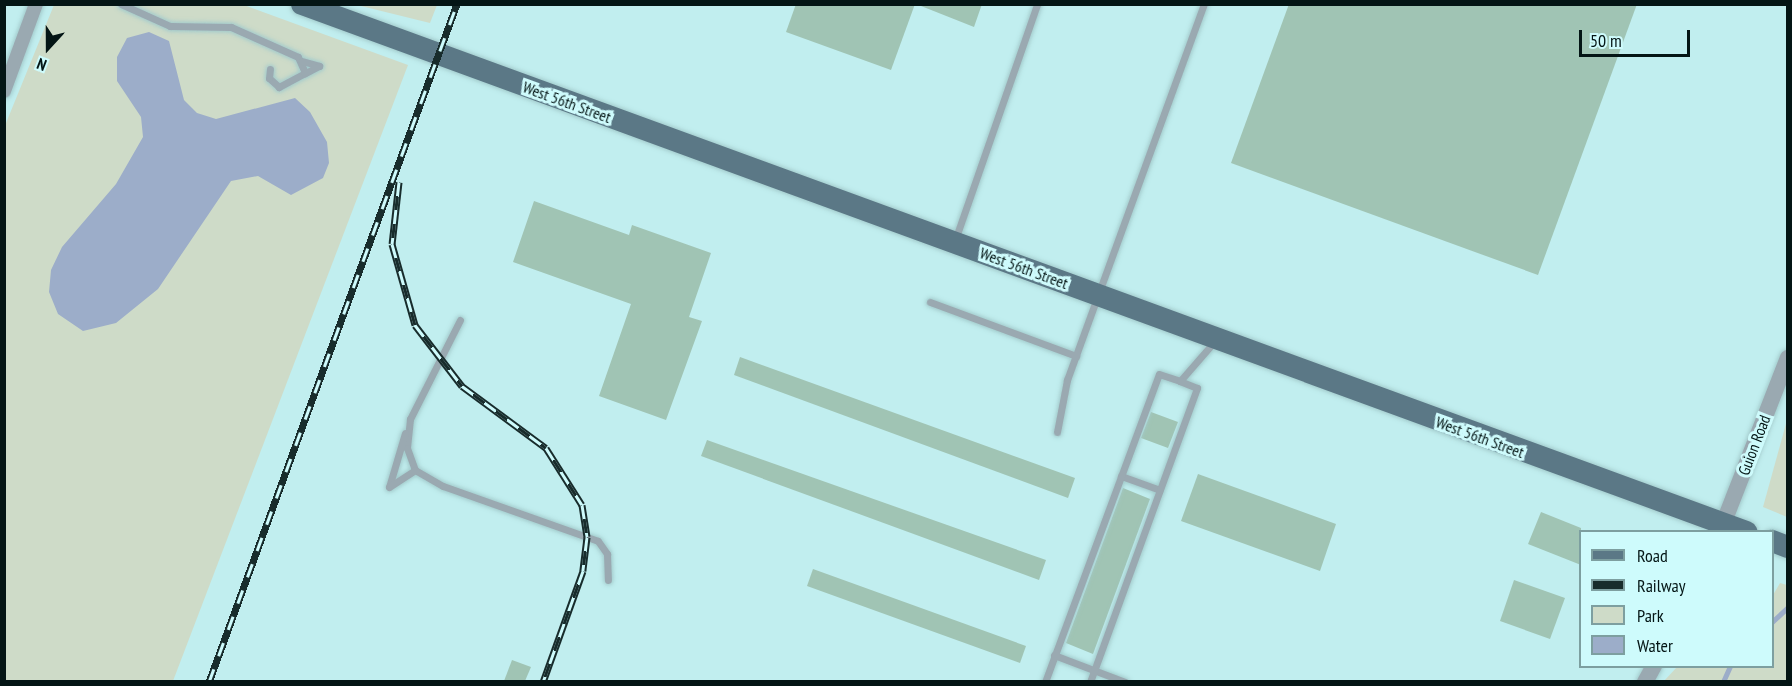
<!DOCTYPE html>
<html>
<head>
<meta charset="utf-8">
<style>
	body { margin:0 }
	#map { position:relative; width:1792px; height:686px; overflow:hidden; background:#c1eeef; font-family:"PT Sans Narrow",sans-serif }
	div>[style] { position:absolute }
	.green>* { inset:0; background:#cedbc8 }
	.water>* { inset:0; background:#9cadc9 }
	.stream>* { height:4.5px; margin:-2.25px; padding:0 2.25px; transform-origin:2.25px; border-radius:2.25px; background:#9cadc9 }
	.building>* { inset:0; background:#a0c4b4 }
	.roads { filter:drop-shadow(0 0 2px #a3cbcc) drop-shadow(0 0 2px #a3cbcc) }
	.service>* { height:7px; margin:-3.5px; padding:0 3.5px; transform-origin:3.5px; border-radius:3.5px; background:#9aa9b1 }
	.minor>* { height:14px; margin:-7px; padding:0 7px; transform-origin:7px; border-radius:7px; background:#9aa9b1 }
	.tertiary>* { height:16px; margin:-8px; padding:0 8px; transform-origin:8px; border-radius:8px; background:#9aa9b1 }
	.primary>* { height:22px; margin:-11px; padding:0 11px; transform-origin:11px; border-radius:11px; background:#5b7886 }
	.rail>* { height:7px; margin-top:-3.5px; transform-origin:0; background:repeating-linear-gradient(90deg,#cefbfc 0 14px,#182c2c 0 28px); box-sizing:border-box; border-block:2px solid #182c2c }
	span { translate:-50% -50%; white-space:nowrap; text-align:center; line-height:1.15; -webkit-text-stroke:6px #cefbfc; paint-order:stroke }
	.street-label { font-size:16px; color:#041515 }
	.frame { position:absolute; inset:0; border:6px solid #041515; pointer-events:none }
	.legend { position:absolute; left:1579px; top:530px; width:195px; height:138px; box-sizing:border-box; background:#cefbfc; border:2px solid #7d9fa0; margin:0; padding:8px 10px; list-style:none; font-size:18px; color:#041515 }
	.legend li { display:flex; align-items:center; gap:12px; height:30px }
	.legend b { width:30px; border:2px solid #7d9fa0 }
	.north { position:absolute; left:18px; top:18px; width:60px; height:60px; -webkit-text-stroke:4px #cefbfc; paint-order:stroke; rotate:201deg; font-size:16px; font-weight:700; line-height:24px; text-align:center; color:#041515 }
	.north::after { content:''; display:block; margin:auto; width:21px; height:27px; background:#041515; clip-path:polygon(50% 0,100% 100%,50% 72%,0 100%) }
	.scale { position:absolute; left:1579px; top:30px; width:111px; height:27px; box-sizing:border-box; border:3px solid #041515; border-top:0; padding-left:8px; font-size:18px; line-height:21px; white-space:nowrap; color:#041515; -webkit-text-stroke:4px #cefbfc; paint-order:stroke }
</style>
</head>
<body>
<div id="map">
	<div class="green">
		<div style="clip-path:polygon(54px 5px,244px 5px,408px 65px,173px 681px,5px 681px,4px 128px)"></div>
		<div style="clip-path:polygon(357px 5px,437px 4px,437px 5px,430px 23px)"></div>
		<div style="clip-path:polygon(1787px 420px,1787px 517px,1763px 507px)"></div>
		<div style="clip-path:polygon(1780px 583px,1787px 585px,1787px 681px,1664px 681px,1677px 667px,1772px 666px,1773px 595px)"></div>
	</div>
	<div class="water">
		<div style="clip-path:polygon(149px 32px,169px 41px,184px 100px,197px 113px,216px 119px,295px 98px,310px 112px,327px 142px,329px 163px,323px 178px,291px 195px,258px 176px,231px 181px,158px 289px,116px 323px,83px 331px,58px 314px,49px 292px,51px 270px,62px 247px,116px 184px,143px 137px,141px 117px,117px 81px,117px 57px,127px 38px)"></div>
	</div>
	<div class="stream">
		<div style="left:1772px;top:622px;width:22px;rotate:-43deg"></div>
		<div style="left:1723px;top:682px;width:17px;rotate:-66deg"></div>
	</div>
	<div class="building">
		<div style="clip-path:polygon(796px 4px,915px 4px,891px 70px,786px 32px)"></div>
		<div style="clip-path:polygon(916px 4px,982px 4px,974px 27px)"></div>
		<div style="clip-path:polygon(1289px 4px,1637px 4px,1538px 275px,1231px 163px)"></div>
		<div style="clip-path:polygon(534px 201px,629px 235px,632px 225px,711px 253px,689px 317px,702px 321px,666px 420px,599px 396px,631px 304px,513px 262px)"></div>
		<div style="clip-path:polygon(740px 357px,1075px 478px,1068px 498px,734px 375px)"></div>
		<div style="clip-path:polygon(1151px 412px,1178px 422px,1168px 448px,1141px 438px)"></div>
		<div style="clip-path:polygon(707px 440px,1046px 560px,1039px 580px,701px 456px)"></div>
		<div style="clip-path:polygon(1198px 474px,1336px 524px,1320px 571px,1181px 521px)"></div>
		<div style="clip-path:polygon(1123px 488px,1150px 499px,1093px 654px,1066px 643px)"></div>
		<div style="clip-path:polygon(1541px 512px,1581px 528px,1581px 565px,1528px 544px)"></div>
		<div style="clip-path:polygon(813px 569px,1026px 646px,1020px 663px,807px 586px)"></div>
		<div style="clip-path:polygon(1514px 580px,1565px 598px,1550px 639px,1500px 621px)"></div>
		<div style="clip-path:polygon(512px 660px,531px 667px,525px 681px,504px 681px)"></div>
	</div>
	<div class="roads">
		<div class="service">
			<div style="left:121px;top:4px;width:54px;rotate:24.2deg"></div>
			<div style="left:170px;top:26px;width:61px;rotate:0.9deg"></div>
			<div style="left:231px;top:27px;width:73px;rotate:24.1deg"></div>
			<div style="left:298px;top:57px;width:17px;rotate:66deg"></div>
			<div style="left:305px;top:73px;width:30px;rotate:152deg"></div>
			<div style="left:279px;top:87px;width:13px;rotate:-138deg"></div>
			<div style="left:269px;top:78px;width:9px;rotate:-84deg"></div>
			<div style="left:302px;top:61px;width:18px;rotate:16deg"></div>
			<div style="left:319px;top:66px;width:16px;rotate:153deg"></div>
			<div style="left:955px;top:240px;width:250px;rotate:-70.8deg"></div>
			<div style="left:930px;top:302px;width:156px;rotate:20.3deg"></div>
			<div style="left:460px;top:320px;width:111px;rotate:116.8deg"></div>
			<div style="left:410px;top:419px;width:29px;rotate:96deg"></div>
			<div style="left:407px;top:448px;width:23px;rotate:70deg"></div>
			<div style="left:415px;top:470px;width:32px;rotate:30deg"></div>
			<div style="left:443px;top:486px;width:164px;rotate:19.5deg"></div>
			<div style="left:598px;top:541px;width:16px;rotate:55deg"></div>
			<div style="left:607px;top:554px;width:26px;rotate:88deg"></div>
			<div style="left:1057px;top:432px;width:53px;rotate:-79.1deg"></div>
			<div style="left:1067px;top:380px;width:400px;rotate:-70deg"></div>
			<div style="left:405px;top:433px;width:56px;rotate:106.5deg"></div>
			<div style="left:389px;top:487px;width:31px;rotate:-33deg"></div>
			<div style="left:1121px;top:476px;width:41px;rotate:19.7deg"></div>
			<div style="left:1054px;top:655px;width:76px;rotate:20.8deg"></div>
			<div style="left:1045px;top:682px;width:328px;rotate:-69.7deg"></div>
			<div style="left:1159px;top:374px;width:22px;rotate:18deg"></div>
			<div style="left:1180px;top:381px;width:52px;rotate:-48.9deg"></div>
			<div style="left:1090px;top:682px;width:313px;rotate:-70deg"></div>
			<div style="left:1197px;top:388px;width:18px;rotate:-158deg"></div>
		</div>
		<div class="minor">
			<div style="left:4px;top:91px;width:93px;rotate:-69.8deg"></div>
		</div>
		<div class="tertiary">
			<div style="left:1720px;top:532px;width:187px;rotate:-68.7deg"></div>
			<div style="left:1645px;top:682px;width:18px;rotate:-61deg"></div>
		</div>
		<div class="primary">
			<div style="left:302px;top:4px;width:1538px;rotate:20.08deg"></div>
			<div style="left:1772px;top:541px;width:17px;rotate:21deg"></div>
		</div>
	</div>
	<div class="rail">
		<div style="left:399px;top:182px;width:62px;rotate:96.4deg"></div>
		<div style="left:392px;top:244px;width:84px;rotate:74.1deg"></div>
		<div style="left:415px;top:325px;width:77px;rotate:52.4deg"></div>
		<div style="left:462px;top:386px;width:104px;rotate:36.4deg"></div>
		<div style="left:546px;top:448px;width:67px;rotate:57.7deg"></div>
		<div style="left:582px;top:505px;width:32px;rotate:81deg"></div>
		<div style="left:587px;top:537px;width:34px;rotate:97deg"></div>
		<div style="left:583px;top:571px;width:118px;rotate:109.8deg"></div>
		<div style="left:209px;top:682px;width:722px;rotate:-69.91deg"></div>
	</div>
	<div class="street-label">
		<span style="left:567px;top:102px;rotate:20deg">West 56th Street</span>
		<span style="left:1024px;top:268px;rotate:20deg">West 56th Street</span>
		<span style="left:1480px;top:437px;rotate:20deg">West 56th Street</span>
		<span style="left:1754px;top:445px;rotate:-69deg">Guion Road</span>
	</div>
	<div class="frame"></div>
	<ul class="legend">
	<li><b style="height:8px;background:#5b7886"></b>Road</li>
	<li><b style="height:8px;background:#182c2c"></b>Railway</li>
	<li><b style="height:16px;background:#cedbc8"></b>Park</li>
	<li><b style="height:16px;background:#9cadc9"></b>Water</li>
	</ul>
	<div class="north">N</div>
	<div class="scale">50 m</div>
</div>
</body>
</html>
